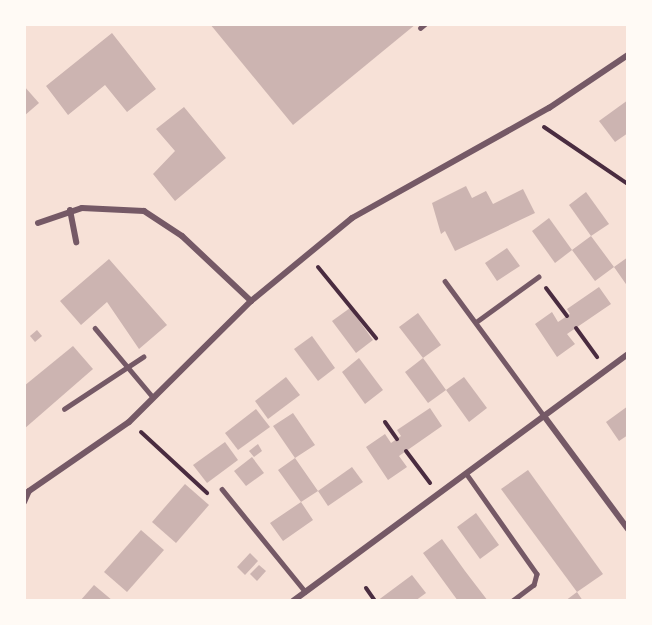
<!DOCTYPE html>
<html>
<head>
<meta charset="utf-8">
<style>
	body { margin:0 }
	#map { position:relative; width:652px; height:625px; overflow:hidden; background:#f7e1d7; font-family:"Exo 2",sans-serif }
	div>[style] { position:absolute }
	.building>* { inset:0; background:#ccb4b1 }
	.path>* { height:4px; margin:-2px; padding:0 2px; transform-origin:2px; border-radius:2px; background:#4a2c40 }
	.service>* { height:4.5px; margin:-2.25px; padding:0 2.25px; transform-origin:2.25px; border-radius:2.25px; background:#755966 }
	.minor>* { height:6px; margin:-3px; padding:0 3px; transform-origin:3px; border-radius:3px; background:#755966 }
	span { translate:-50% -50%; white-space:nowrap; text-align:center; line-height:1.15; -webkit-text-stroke:6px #fffaf5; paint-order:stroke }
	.frame { position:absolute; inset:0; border:26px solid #fffaf5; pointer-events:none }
</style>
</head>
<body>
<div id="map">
	<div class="building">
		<div style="clip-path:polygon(210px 24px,416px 24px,293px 125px)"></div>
		<div style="clip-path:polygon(112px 33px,156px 89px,127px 112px,105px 85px,68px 115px,46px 86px)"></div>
		<div style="clip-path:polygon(24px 86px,39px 103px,24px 116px)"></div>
		<div style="clip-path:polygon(628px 100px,628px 133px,615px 142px,599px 121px)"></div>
		<div style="clip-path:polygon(184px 107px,226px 158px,175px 201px,153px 174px,175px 151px,156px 129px)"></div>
		<div style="clip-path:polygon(466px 186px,472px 198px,486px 191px,493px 204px,523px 189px,535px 213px,455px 251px,445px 231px,441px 234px,432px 203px)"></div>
		<div style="clip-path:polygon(586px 192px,609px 224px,591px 236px,569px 205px)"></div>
		<div style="clip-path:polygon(549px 218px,572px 250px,555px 263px,532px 231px)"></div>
		<div style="clip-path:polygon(591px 236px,614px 267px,628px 257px,628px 287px,614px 267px,595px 281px,572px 250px)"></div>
		<div style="clip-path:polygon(507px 248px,520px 266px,497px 281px,485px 263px)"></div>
		<div style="clip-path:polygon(109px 259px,167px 325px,139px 349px,107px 302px,81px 325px,60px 301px)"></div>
		<div style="clip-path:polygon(599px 287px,611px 304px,567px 334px,575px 344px,557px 357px,535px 324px,552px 312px,558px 322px,570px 314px,567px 309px)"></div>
		<div style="clip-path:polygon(350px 308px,373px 340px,356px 353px,332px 321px)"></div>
		<div style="clip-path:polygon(418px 313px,441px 345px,423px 358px,399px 327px)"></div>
		<div style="clip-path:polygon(37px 330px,42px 336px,35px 342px,30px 336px)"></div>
		<div style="clip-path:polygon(312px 336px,335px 368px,318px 381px,294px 349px)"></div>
		<div style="clip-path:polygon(73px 346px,93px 369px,24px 429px,24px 386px)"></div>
		<div style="clip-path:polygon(359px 358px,383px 390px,365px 404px,342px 372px)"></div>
		<div style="clip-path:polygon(423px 358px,446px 390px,428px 403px,405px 372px)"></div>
		<div style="clip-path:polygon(286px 377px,300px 395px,268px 419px,255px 401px)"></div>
		<div style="clip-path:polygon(464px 377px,487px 408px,469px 422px,446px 390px)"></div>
		<div style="clip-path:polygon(628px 406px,628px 435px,619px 441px,606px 422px)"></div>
		<div style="clip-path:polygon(430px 408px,442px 426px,399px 456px,407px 467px,388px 480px,366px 447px,385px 434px,391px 443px,401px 436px,397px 430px)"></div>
		<div style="clip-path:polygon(256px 409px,270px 427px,238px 450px,225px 433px)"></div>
		<div style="clip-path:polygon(293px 413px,315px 445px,295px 458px,318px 491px,301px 502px,313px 520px,283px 541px,270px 523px,301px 502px,278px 470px,295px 458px,273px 426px)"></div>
		<div style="clip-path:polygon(225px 442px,238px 460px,207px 483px,193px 465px)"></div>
		<div style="clip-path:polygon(258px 444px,262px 451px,254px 457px,249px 451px)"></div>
		<div style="clip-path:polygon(252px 457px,264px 473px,246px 486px,234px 471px)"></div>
		<div style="clip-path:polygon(352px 467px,363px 482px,328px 506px,318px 491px)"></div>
		<div style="clip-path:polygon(528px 470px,603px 574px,577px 592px,501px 489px)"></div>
		<div style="clip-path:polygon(185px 484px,209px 505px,176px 543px,152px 522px)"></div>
		<div style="clip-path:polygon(476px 513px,499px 545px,480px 559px,457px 527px)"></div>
		<div style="clip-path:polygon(141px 530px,164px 550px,127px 592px,104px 572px)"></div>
		<div style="clip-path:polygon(442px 539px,465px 571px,488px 601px,458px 601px,423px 553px)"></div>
		<div style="clip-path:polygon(250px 553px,258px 561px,245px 575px,237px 567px)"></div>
		<div style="clip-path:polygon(259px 565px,266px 571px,257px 581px,250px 574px)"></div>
		<div style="clip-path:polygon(412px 575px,426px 593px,415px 601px,377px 601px)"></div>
		<div style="clip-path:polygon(94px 585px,113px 601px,80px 601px)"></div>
		<div style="clip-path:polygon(577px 592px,583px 601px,565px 601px)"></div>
	</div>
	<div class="path">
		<div style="left:544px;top:127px;width:102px;rotate:34.2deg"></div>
		<div style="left:318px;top:267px;width:92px;rotate:50.8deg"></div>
		<div style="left:546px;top:288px;width:35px;rotate:53deg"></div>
		<div style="left:576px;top:328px;width:36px;rotate:54deg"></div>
		<div style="left:385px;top:422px;width:21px;rotate:55deg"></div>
		<div style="left:141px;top:432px;width:90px;rotate:42.7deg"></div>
		<div style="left:406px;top:451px;width:40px;rotate:53deg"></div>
		<div style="left:366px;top:588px;width:16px;rotate:55deg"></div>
	</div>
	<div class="service">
		<div style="left:420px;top:28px;width:6px;rotate:-39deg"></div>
		<div style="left:445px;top:281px;width:167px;rotate:53.7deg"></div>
		<div style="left:476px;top:322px;width:77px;rotate:-36deg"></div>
		<div style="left:95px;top:328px;width:90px;rotate:50deg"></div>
		<div style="left:64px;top:409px;width:95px;rotate:-33.4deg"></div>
		<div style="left:466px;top:473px;width:123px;rotate:54.9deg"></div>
		<div style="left:537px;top:574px;width:11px;rotate:105deg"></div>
		<div style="left:534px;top:585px;width:26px;rotate:143deg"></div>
		<div style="left:222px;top:489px;width:132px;rotate:50.9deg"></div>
	</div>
	<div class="minor">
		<div style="left:70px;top:210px;width:33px;rotate:79deg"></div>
		<div style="left:38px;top:223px;width:46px;rotate:-18.8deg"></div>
		<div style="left:82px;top:208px;width:62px;rotate:2.8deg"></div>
		<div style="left:144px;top:211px;width:45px;rotate:33.3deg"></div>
		<div style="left:182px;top:236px;width:95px;rotate:43.3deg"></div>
		<div style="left:544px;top:416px;width:141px;rotate:53.4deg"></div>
		<div style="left:24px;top:502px;width:12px;rotate:-66deg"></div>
		<div style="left:29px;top:491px;width:121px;rotate:-34.6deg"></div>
		<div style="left:129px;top:422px;width:172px;rotate:-44.8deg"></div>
		<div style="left:251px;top:301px;width:131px;rotate:-39.4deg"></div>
		<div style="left:352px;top:218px;width:226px;rotate:-29.2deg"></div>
		<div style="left:549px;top:108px;width:95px;rotate:-33.9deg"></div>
		<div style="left:293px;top:601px;width:416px;rotate:-36.4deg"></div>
	</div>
	<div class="frame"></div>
</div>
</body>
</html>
